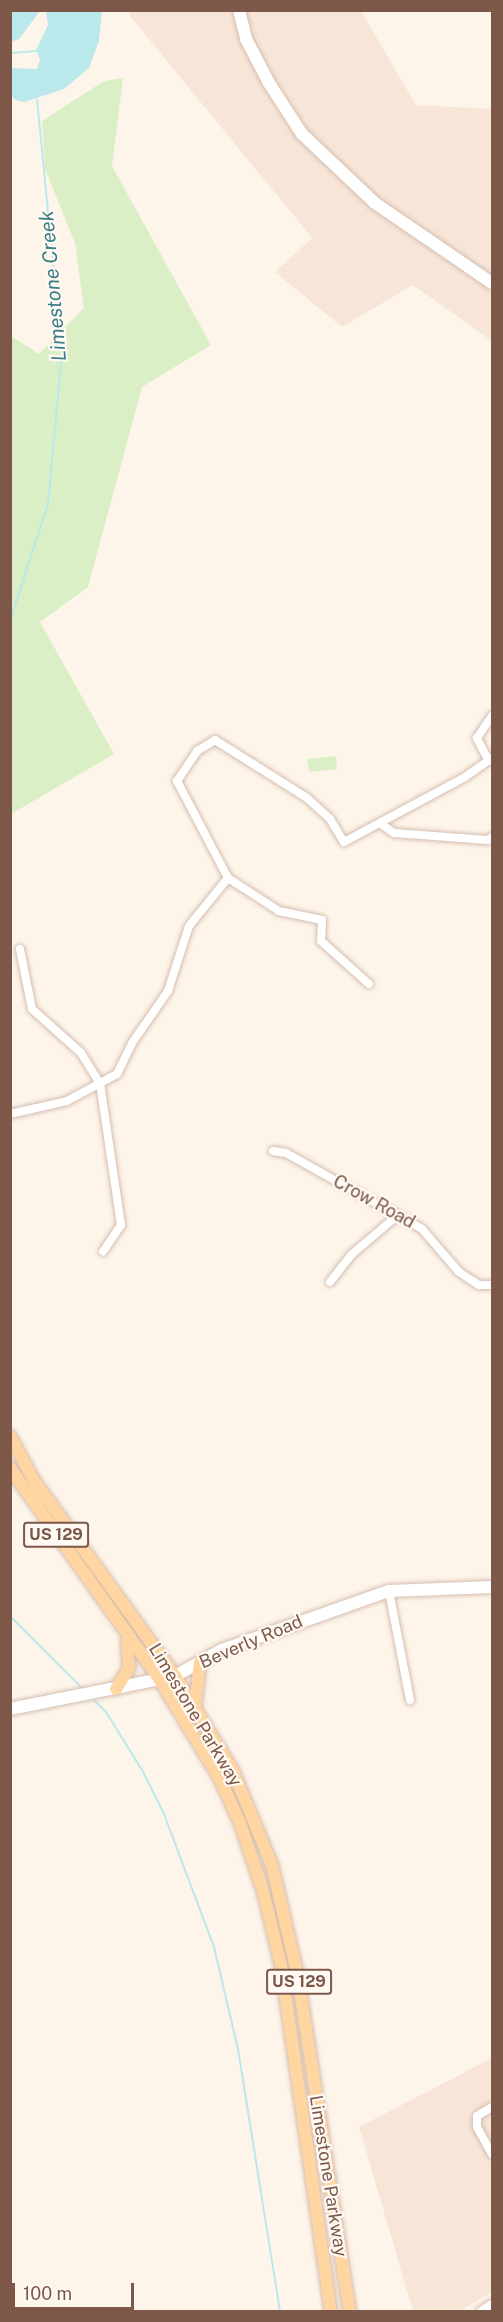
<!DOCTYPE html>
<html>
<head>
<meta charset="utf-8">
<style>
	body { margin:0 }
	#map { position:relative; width:503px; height:2322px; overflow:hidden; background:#fef5ea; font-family:"Public Sans",sans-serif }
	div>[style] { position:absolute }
	.residential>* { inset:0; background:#f7e6d8 }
	.green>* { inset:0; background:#daefc6 }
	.water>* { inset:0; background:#bbe8eb }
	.stream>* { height:2px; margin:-1px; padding:0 1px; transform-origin:1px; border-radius:1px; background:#bbe8eb }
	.roads { filter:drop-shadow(0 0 2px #d5beb0) drop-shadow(0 0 2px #d5beb0) }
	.street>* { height:8px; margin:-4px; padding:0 4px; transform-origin:4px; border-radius:4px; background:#fff }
	.secondary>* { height:12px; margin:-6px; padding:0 6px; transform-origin:6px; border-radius:6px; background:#fff }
	.primary>* { height:12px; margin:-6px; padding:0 6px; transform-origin:6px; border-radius:6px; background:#ffd5a1 }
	span { translate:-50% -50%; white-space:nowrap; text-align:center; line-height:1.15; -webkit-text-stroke:4.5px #fff9f3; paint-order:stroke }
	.shield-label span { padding:2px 4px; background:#fff9f3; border:2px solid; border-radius:4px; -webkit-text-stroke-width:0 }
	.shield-label { font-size:16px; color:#7d5849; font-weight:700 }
	.street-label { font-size:18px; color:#7d5849 }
	.water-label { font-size:20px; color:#3a7d84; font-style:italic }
	.frame { position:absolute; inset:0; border:12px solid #7d5849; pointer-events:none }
	.scale { position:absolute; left:12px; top:2283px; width:122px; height:27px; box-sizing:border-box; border:3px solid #7d5849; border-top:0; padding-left:8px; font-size:18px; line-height:21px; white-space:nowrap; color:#7d5849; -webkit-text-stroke:4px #fff9f3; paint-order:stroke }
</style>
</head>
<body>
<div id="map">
	<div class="residential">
		<div style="clip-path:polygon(130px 11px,361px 11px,416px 105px,492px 109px,492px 341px,413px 285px,342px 327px,275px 272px,312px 238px,130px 16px)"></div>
		<div style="clip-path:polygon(492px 2058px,492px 2292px,460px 2311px,413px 2311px,359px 2127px)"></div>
	</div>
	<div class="green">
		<div style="clip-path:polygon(123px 78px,112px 166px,211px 345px,142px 387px,88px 587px,40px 622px,114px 754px,11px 814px,11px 336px,39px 354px,84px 308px,75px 243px,45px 169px,42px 121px,104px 81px)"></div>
		<div style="clip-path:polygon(336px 756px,337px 769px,309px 772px,307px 759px)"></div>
	</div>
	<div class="water">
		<div style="clip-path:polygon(11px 10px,40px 11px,19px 39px,11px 42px)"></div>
		<div style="clip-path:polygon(46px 11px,102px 11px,99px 41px,89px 68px,64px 89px,24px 102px,15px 100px,11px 95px,11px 68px,37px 69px,40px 59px,36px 50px,48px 25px)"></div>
	</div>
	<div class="stream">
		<div style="left:10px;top:53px;width:27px;rotate:-4deg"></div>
		<div style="left:10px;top:621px;width:123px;rotate:-72deg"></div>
		<div style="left:48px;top:504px;width:151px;rotate:-84.7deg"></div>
		<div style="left:62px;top:354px;width:256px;rotate:-95.6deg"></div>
		<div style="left:10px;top:1616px;width:102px;rotate:45deg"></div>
		<div style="left:91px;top:1697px;width:21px;rotate:45deg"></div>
		<div style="left:106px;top:1712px;width:68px;rotate:58.2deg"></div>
		<div style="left:142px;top:1770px;width:49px;rotate:63.4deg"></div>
		<div style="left:164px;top:1814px;width:142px;rotate:69.4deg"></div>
		<div style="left:214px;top:1947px;width:105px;rotate:76.8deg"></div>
		<div style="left:238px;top:2049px;width:266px;rotate:80.9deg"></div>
	</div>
	<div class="roads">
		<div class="street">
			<div style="left:489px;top:761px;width:26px;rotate:-118deg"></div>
			<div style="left:477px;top:738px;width:27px;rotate:-56deg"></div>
			<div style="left:380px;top:823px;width:17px;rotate:36deg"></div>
			<div style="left:394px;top:833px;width:94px;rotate:4.3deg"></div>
			<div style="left:488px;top:840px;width:5px;rotate:-37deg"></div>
			<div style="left:20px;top:949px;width:61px;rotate:78.7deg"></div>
			<div style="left:32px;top:1009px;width:66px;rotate:41.9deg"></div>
			<div style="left:81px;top:1053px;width:36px;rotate:58deg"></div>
			<div style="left:100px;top:1083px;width:144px;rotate:81.6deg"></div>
			<div style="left:121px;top:1225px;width:32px;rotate:124deg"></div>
			<div style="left:369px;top:984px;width:64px;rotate:-138.1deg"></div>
			<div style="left:321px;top:941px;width:21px;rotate:-87deg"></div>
			<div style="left:322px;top:920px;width:44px;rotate:-168.2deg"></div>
			<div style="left:279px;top:911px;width:61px;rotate:-147.1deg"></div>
			<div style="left:228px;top:878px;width:110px;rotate:-117.7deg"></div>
			<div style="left:177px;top:781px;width:36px;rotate:-56deg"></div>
			<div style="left:197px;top:751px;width:21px;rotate:-31deg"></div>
			<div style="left:215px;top:740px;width:109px;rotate:32.2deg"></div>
			<div style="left:307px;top:798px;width:31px;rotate:42deg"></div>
			<div style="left:330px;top:819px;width:27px;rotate:59deg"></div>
			<div style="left:344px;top:842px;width:137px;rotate:-28.2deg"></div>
			<div style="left:465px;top:777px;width:33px;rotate:-35deg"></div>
			<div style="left:10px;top:1114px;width:58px;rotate:-12.8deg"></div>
			<div style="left:67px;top:1101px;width:57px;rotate:-28.4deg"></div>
			<div style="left:117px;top:1074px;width:34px;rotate:-64deg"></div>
			<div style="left:132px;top:1043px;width:63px;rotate:-55.3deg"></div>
			<div style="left:168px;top:991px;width:68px;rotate:-72.1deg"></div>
			<div style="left:189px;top:926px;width:62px;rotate:-50.9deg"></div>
			<div style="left:273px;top:1151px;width:13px;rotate:9deg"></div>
			<div style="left:286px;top:1153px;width:156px;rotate:29.2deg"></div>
			<div style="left:422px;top:1229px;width:57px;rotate:49.3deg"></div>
			<div style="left:459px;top:1272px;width:24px;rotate:33deg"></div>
			<div style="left:479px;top:1285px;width:13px"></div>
			<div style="left:330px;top:1282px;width:34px;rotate:-52deg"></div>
			<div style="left:351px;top:1255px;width:62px;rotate:-40.4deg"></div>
			<div style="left:389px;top:1591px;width:111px;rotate:79.1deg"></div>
			<div style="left:492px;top:2107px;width:17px;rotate:149deg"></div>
			<div style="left:477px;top:2116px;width:11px;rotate:90deg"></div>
			<div style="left:477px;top:2127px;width:31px;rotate:61deg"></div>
			<div style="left:480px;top:2312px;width:14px;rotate:-34deg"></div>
		</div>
		<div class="secondary">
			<div style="left:239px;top:10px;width:30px;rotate:76deg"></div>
			<div style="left:246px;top:39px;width:50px;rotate:62.4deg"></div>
			<div style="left:269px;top:83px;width:61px;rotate:57.1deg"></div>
			<div style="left:302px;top:134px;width:100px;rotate:43.4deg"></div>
			<div style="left:375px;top:203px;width:142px;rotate:34.4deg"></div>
			<div style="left:10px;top:1709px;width:168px;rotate:-11.3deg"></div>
			<div style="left:175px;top:1676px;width:54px;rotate:-29deg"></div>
			<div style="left:222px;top:1650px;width:177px;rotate:-19.5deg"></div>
			<div style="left:389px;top:1591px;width:103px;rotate:-2.2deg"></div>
		</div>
		<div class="primary">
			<div style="left:10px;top:1436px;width:51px;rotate:61.9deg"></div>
			<div style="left:34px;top:1481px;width:241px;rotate:54.1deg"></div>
			<div style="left:175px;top:1676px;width:111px;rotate:58.6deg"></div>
			<div style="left:233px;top:1771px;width:102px;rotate:67.5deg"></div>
			<div style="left:272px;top:1865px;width:115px;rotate:76.9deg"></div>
			<div style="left:298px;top:1977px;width:339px;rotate:81.2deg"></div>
			<div style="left:10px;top:1468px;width:260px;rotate:54.7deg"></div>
			<div style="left:160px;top:1680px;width:116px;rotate:58.8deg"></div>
			<div style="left:220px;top:1779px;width:48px;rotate:65.6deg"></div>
			<div style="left:240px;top:1823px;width:72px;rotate:71.3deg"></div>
			<div style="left:263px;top:1891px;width:76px;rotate:76.3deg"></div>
			<div style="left:281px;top:1965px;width:351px;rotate:81.8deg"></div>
			<div style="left:116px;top:1689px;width:25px;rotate:-58deg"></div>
			<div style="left:129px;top:1668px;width:28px;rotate:-94deg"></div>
			<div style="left:195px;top:1707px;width:45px;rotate:-83.7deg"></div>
		</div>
	</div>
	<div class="shield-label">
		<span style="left:56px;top:1535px">US 129</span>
		<span style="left:299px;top:1982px">US 129</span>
	</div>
	<div class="street-label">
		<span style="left:374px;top:1202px;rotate:29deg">Crow Road</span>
		<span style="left:251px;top:1642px;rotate:-23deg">Beverly Road</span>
		<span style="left:195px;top:1715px;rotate:59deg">Limestone Parkway</span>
		<span style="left:328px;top:2176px;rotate:81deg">Limestone Parkway</span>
	</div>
	<div class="water-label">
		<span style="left:53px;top:286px;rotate:-95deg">Limestone Creek</span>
	</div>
	<div class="frame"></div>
	<div class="scale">100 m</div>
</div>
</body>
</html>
